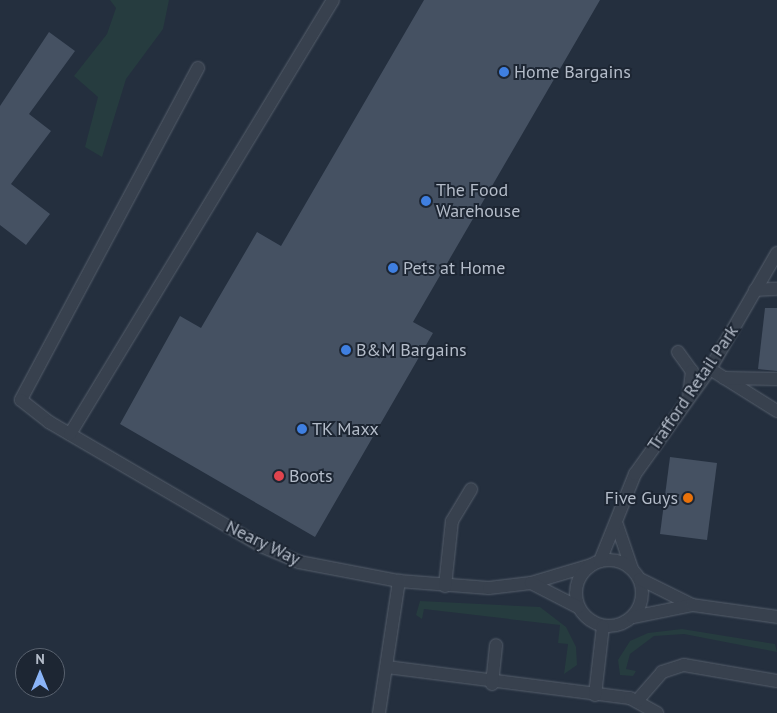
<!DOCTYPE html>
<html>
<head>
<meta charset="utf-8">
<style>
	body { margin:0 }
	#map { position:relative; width:777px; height:713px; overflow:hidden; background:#242f3e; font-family:"PT Sans",sans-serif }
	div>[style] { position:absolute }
	.green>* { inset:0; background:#263c3f }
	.building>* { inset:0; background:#455162 }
	.roads { filter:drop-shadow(0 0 1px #565f6c) drop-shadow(0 0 1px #565f6c) }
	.service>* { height:12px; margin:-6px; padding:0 6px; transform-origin:6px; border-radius:6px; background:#38414e }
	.service>.ring { margin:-6px; padding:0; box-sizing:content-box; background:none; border:12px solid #38414e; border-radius:50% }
	.dots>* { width:14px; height:14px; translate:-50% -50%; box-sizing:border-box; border:2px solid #1d2633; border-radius:50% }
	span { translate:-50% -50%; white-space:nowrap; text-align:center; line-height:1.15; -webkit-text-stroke:4px #1d2633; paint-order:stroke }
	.poi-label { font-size:18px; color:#b4bcc9 }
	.left { translate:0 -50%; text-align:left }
	.right { translate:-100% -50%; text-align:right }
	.street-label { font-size:18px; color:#b4bcc9 }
	.north { position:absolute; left:15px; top:648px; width:50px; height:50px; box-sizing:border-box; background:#1d2633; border:1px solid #59626f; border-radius:50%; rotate:0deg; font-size:14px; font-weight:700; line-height:20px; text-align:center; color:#b4bcc9 }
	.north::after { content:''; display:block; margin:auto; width:18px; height:22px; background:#8ab4f8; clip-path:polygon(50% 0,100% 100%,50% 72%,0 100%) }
</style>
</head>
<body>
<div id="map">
	<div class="green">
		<div style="clip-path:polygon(110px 0,169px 0,163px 29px,126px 79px,102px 157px,85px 147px,98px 97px,74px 76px,107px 34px,116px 8px)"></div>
		<div style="clip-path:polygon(420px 601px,540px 607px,566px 627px,576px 647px,577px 665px,564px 674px,568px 644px,558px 643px,560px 625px,424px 609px,422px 619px,416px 615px)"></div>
		<div style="clip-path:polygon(682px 629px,775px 644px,777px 652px,684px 634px,654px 636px,630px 654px,626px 669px,636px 671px,633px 676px,620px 675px,618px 660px,630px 641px,648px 633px)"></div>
	</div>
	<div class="building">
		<div style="clip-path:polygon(424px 0,600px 0,413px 322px,433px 333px,315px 537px,120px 424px,180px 316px,201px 328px,257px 232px,281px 246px)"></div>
		<div style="clip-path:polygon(49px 32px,75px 51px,29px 114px,51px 131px,11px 184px,50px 214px,26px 245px,0 225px,0 106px)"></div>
		<div style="clip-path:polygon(765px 308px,777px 308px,777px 371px,758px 369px)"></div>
		<div style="clip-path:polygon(670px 457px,717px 463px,707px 540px,660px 534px)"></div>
	</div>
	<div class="roads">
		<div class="service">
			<div style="left:198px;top:68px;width:376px;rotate:118.1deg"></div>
			<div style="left:21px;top:400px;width:36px;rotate:38deg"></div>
			<div style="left:49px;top:422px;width:246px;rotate:30.3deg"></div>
			<div style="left:261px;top:546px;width:41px;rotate:22.8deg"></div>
			<div style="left:299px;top:562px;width:102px;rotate:10.8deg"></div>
			<div style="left:399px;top:581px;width:90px;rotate:4.4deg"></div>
			<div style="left:489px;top:588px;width:42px;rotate:-6.8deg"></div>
			<div style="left:531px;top:583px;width:63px;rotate:-16.7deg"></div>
			<div style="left:755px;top:290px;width:22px;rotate:-3deg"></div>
			<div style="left:678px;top:352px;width:24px;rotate:54deg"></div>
			<div style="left:692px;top:371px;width:23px;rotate:97deg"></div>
			<div style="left:710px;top:369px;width:79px;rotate:32.1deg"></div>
			<div style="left:724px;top:378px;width:53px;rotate:1.1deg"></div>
			<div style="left:70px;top:434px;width:507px;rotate:-58.78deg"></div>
			<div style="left:617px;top:525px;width:46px;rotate:71.2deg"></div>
			<div class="ring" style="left:576px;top:560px;width:54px;height:54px"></div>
			<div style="left:600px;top:561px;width:94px;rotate:-68.1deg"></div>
			<div style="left:635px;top:474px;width:129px;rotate:-54.5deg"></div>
			<div style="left:710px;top:369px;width:134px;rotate:-60deg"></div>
			<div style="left:640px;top:579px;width:58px;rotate:26.6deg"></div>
			<div style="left:531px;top:583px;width:53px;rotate:27.1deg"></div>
			<div style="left:445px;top:586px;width:65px;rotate:-83.9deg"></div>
			<div style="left:452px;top:521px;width:37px;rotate:-59deg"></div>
			<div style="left:633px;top:617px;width:60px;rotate:-11.5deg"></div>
			<div style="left:692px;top:605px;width:86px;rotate:8deg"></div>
			<div style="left:387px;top:667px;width:245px;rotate:7.3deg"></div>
			<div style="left:630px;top:698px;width:31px;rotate:29deg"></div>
			<div style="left:492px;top:684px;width:39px;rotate:-84deg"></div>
			<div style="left:595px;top:695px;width:69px;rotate:-83.4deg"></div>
			<div style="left:637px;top:701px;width:38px;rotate:-49deg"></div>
			<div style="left:662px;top:672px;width:23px;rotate:-18deg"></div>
			<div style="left:684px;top:665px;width:94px;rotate:9.8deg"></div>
			<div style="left:379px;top:713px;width:134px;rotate:-81.4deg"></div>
		</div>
	</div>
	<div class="dots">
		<div style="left:504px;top:72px;background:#3f7fe0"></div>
		<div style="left:426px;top:201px;background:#3f7fe0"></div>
		<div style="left:393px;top:268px;background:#3f7fe0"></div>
		<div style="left:346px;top:350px;background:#3f7fe0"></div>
		<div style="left:302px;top:429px;background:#3f7fe0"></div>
		<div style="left:279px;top:476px;background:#e0444e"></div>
		<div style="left:688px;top:498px;background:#e8710a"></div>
	</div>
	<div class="poi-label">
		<span class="left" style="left:514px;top:72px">Home Bargains</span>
		<span class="left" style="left:436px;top:201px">The Food<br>Warehouse</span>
		<span class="left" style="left:403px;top:268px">Pets at Home</span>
		<span class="left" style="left:356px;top:350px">B&amp;M Bargains</span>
		<span class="left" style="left:312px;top:429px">TK Maxx</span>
		<span class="left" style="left:289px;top:476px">Boots</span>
		<span class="right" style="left:678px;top:498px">Five Guys</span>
	</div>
	<div class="street-label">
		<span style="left:693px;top:388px;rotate:-56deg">Trafford Retail Park</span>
		<span style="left:263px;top:543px;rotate:26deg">Neary Way</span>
	</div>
	<div class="north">N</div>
</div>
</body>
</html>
